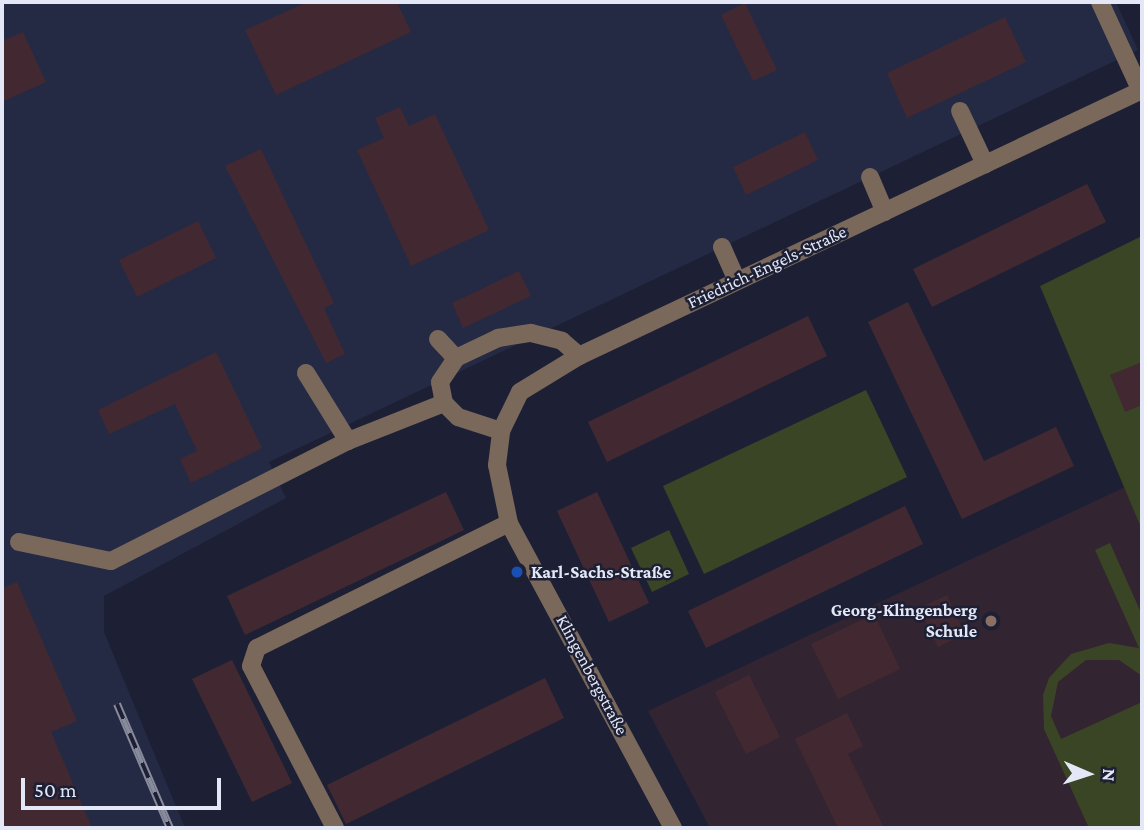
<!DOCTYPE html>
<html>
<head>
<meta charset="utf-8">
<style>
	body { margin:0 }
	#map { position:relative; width:1144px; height:830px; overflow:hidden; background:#1d2035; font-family:"Crimson Pro",serif }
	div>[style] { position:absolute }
	.built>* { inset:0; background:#242944 }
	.education>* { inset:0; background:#322431 }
	.green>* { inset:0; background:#3a4525 }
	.building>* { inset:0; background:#422931 }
	.minor>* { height:18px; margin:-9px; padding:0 9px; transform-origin:9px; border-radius:9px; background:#7a695b }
	.rail>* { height:8px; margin-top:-4px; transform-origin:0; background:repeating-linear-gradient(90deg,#1d2035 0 16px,#888b9c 0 32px); box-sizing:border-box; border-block:2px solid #888b9c }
	.dots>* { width:19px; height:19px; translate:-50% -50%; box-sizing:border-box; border:4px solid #1d2035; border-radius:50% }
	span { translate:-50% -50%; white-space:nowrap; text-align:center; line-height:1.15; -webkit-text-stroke:5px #1d2035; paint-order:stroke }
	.street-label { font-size:18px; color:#e4e8f6 }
	.poi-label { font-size:18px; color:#e4e8f6; font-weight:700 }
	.left { translate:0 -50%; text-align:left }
	.right { translate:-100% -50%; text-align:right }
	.frame { position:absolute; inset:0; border:4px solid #e4e8f6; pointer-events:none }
	.north { position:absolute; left:1053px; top:739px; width:70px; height:70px; -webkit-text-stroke:5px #1d2035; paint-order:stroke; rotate:93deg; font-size:19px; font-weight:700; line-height:28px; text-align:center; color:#e4e8f6 }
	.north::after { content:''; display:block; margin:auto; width:24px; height:32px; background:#e4e8f6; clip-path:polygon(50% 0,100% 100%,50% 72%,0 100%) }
	.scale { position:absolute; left:21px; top:778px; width:200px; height:32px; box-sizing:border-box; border:4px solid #e4e8f6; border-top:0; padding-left:9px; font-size:21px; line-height:24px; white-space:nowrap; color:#e4e8f6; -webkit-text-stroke:5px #1d2035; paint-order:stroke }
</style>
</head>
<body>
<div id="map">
	<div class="built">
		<div style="clip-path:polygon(2px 2px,1116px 2px,1138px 50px,269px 462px,286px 498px,104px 596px,104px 632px,185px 828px,2px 828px)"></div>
	</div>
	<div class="education">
		<div style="clip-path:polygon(1125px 487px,1142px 530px,1142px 828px,710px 828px,648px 711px)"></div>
	</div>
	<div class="green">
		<div style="clip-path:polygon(1142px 236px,1142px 530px,1040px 286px)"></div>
		<div style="clip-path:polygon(866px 390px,907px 477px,704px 574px,663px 486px)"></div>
		<div style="clip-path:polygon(669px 530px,689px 574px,652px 592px,631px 548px)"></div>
		<div style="clip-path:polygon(1110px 543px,1142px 615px,1142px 676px,1119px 660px,1086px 660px,1058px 682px,1051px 716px,1061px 739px,1142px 702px,1142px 828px,1089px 828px,1044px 729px,1043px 695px,1049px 678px,1071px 654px,1109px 643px,1139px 648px,1095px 550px)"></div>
	</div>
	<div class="building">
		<div style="clip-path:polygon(307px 2px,397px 2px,411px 32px,276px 95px,245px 30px)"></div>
		<div style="clip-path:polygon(745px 3px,777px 70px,753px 81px,721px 15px)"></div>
		<div style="clip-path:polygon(1005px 17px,1026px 62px,907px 118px,887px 73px)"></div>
		<div style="clip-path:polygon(23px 32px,46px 82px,2px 102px,2px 41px)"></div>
		<div style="clip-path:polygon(400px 107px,409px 126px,435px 114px,489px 230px,411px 266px,357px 150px,384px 138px,375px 118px)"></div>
		<div style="clip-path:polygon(805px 132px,818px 160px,746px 195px,733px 167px)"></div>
		<div style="clip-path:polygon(261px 149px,334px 303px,324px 308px,345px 354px,326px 363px,225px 166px)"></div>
		<div style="clip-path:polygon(1087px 184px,1106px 222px,932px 307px,913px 269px)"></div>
		<div style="clip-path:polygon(198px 221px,216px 258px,137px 297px,119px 260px)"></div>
		<div style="clip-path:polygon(519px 271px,531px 296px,463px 328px,452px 303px)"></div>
		<div style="clip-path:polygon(908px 302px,984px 461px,1056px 427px,1074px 466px,962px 519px,868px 322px)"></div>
		<div style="clip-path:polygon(808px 316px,827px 356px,607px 462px,588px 422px)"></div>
		<div style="clip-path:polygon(216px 352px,262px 448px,191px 483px,180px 459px,197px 451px,175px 404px,109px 434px,98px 410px)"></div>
		<div style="clip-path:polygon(1142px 362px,1142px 405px,1125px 412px,1110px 375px)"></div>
		<div style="clip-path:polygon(446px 492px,464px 530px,245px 635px,227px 596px)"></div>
		<div style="clip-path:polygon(597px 492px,649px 603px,609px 622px,557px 511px)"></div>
		<div style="clip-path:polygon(905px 506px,923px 544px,706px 648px,688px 611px)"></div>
		<div style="clip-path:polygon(17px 582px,77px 721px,51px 732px,92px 828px,2px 828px,2px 588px)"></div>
		<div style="clip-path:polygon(947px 595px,965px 634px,938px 647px,919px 608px)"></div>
		<div style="clip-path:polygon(874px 614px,900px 669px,838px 699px,811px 644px)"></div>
		<div style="clip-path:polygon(232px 660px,292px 783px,252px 802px,192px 679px)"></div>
		<div style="clip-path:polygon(749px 675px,780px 737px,746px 754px,715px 692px)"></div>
		<div style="clip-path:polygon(545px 678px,564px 718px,346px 824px,327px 785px)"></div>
		<div style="clip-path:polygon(847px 713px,863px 746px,848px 754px,884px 828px,838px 828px,795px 739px)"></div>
	</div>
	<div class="minor">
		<div style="left:1100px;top:2px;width:98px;rotate:65.3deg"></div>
		<div style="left:960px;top:111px;width:59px;rotate:64.7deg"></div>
		<div style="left:870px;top:177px;width:38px;rotate:67deg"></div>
		<div style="left:722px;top:247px;width:37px;rotate:66deg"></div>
		<div style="left:438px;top:339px;width:26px;rotate:47deg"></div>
		<div style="left:306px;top:373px;width:80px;rotate:58.3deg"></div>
		<div style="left:348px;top:441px;width:103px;rotate:-21.6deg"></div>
		<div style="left:501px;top:431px;width:45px;rotate:-162deg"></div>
		<div style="left:458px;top:417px;width:20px;rotate:-135deg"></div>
		<div style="left:444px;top:403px;width:21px;rotate:-101deg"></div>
		<div style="left:440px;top:382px;width:29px;rotate:-56deg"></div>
		<div style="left:456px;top:358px;width:47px;rotate:-25.5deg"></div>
		<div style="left:498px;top:338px;width:33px;rotate:-9deg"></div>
		<div style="left:531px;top:333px;width:32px;rotate:14deg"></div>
		<div style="left:562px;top:341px;width:23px;rotate:41deg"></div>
		<div style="left:19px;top:542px;width:94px;rotate:11.7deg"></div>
		<div style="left:111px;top:561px;width:266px;rotate:-26.9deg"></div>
		<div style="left:335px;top:828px;width:182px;rotate:-117.4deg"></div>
		<div style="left:251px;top:666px;width:19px;rotate:-72deg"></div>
		<div style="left:257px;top:648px;width:281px;rotate:-26.4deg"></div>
		<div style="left:673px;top:828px;width:346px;rotate:-118.3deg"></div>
		<div style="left:509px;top:523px;width:59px;rotate:-101.7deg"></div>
		<div style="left:497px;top:465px;width:34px;rotate:-83deg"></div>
		<div style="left:501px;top:431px;width:43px;rotate:-64deg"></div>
		<div style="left:520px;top:392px;width:69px;rotate:-31.4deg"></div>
		<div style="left:579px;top:356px;width:623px;rotate:-25.29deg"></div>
	</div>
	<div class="rail">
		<div style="left:117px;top:704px;width:135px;rotate:66.9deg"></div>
	</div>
	<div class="dots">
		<div style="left:517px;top:572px;background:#1a4fb4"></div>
		<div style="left:991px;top:621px;background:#8d6e63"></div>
	</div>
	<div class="street-label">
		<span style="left:767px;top:267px;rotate:-25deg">Friedrich-Engels-Straße</span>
		<span style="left:592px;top:675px;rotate:62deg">Klingenbergstraße</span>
	</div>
	<div class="poi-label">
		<span class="left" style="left:531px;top:572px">Karl-Sachs-Straße</span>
		<span class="right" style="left:977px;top:621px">Georg-Klingenberg<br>Schule</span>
	</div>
	<div class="frame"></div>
	<div class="north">N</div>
	<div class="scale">50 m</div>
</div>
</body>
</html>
